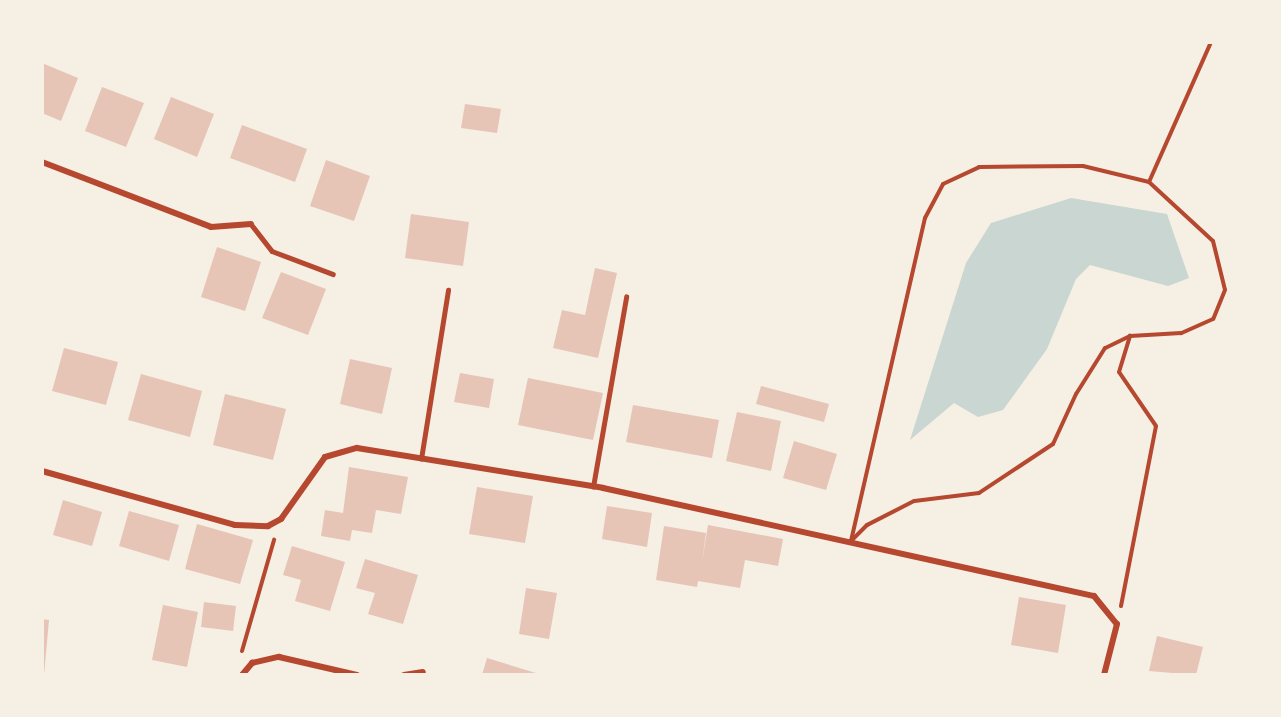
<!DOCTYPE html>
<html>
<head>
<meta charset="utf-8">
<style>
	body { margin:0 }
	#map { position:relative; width:1281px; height:717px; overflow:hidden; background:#f6efe4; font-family:Barlow,sans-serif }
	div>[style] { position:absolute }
	.water>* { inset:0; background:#c9d6d2 }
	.building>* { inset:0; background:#e6c5b7 }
	.path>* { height:4px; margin:-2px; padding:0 2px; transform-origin:2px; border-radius:2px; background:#b5482f }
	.service>* { height:4.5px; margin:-2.25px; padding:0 2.25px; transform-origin:2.25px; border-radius:2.25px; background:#b5482f }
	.minor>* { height:6px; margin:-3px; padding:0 3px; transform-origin:3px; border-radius:3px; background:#b5482f }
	span { translate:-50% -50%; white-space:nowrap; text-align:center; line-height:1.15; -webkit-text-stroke:6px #f6efe4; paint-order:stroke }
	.frame { position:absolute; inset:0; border:44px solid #f6efe4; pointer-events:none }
</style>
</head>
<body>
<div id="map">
	<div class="water">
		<div style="clip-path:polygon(1071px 198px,1167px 214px,1189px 278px,1168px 286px,1090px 265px,1076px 279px,1047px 349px,1003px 410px,978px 417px,954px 403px,910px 440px,966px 263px,991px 223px)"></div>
	</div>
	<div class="building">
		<div style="clip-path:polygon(42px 63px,78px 78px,61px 121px,42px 113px)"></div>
		<div style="clip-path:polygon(102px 87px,144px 103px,126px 147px,85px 131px)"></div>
		<div style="clip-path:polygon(171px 97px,214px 114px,197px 157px,154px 139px)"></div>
		<div style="clip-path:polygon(465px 104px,501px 109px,497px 133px,461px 128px)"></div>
		<div style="clip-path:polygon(242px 125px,307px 149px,295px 182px,230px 158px)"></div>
		<div style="clip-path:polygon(326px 160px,370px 176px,354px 221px,310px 206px)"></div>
		<div style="clip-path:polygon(411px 214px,469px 222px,463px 266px,405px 258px)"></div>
		<div style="clip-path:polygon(217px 247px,261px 262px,245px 311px,201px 297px)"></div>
		<div style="clip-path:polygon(595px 268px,617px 273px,598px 358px,553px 348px,562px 310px,585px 315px)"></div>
		<div style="clip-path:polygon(281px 272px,326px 289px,308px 335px,262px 318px)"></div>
		<div style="clip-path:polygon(64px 348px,118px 362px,106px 405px,52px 391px)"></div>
		<div style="clip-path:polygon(350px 359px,392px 368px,382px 414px,340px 404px)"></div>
		<div style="clip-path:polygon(460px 373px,494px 379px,489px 408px,454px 402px)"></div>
		<div style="clip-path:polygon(141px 374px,202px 391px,190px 437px,128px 420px)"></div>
		<div style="clip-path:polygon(528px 378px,603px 393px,593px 440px,518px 425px)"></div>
		<div style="clip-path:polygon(761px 386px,829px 404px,824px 422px,756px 404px)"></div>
		<div style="clip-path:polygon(225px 394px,286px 409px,273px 460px,213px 445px)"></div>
		<div style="clip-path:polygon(633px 405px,719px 420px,712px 458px,626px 442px)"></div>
		<div style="clip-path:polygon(737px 412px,781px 421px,771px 471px,726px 461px)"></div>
		<div style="clip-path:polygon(794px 441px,837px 454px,826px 490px,783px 478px)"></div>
		<div style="clip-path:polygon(349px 467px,408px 477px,401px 514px,376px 510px,372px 533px,352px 530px,350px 541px,321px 536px,325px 510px,343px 513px)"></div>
		<div style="clip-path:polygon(477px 487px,533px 496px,525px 543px,469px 534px)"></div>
		<div style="clip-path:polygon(63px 500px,102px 512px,92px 546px,53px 535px)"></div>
		<div style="clip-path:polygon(607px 506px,652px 513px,647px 547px,602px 539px)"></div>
		<div style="clip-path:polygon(129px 511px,179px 525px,169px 561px,119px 546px)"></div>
		<div style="clip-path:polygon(197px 524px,253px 540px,240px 584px,185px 569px)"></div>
		<div style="clip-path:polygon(708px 525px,783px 539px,778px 566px,745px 560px,740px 588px,698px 581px,697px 587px,656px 580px,664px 526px,706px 533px,702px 562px)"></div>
		<div style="clip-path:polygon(292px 546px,345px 562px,330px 611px,295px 601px,301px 580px,283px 575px)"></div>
		<div style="clip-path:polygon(365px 559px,418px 575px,403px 624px,368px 614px,375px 593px,356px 588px)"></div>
		<div style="clip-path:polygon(526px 588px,557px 593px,549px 639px,519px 634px)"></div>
		<div style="clip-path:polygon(1019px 597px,1066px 605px,1058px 653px,1011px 645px)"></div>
		<div style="clip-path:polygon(204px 602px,236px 606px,233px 631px,201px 627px)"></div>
		<div style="clip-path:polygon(163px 605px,198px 612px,187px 667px,152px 660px)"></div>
		<div style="clip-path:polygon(42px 619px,49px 620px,44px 675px,42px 675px)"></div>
		<div style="clip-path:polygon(1157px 636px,1203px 647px,1196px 675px,1149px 671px)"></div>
		<div style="clip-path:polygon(487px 658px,539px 674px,539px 675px,482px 675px)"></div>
	</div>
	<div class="path">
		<div style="left:1083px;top:166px;width:68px;rotate:13.6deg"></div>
		<div style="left:1149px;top:182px;width:87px;rotate:42.7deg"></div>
		<div style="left:1213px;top:241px;width:50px;rotate:76.2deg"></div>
		<div style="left:1225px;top:290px;width:31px;rotate:112deg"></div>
		<div style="left:1213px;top:319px;width:35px;rotate:156deg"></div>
		<div style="left:1181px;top:333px;width:51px;rotate:176.6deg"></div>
		<div style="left:1130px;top:336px;width:28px;rotate:154deg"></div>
		<div style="left:1105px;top:348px;width:54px;rotate:122.2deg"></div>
		<div style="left:1076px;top:394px;width:55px;rotate:114.7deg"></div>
		<div style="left:1053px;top:444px;width:89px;rotate:146.5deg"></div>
		<div style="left:979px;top:493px;width:65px;rotate:173deg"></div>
		<div style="left:914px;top:501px;width:53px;rotate:152.9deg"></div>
		<div style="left:867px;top:525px;width:23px;rotate:135deg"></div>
		<div style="left:851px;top:541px;width:331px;rotate:-77.1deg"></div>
		<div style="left:925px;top:218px;width:38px;rotate:-62deg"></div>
		<div style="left:943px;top:184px;width:40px;rotate:-25deg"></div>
		<div style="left:979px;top:167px;width:104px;rotate:-0.6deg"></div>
		<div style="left:1149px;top:182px;width:153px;rotate:-66.1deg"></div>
		<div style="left:1121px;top:606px;width:183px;rotate:-79deg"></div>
		<div style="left:1156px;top:426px;width:65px;rotate:-124.4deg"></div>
		<div style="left:1119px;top:372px;width:38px;rotate:-73deg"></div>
		<div style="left:242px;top:651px;width:116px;rotate:-73.9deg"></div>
	</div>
	<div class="service">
		<div style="left:251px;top:224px;width:34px;rotate:52deg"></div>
		<div style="left:272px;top:251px;width:65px;rotate:20.7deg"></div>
		<div style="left:421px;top:459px;width:171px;rotate:-80.9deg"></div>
		<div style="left:593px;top:487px;width:193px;rotate:-80.1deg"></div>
	</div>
	<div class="minor">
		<div style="left:42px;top:162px;width:181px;rotate:21deg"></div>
		<div style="left:211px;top:227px;width:40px;rotate:-4.3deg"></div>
		<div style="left:42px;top:471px;width:200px;rotate:15.6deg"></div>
		<div style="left:235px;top:525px;width:33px;rotate:2deg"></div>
		<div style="left:268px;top:526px;width:15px;rotate:-28deg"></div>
		<div style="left:281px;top:519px;width:76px;rotate:-54.6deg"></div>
		<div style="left:325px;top:457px;width:33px;rotate:-16deg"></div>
		<div style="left:357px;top:448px;width:249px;rotate:9.2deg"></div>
		<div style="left:603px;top:488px;width:503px;rotate:12.41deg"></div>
		<div style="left:1094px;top:596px;width:36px;rotate:51deg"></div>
		<div style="left:1117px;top:624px;width:53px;rotate:104.3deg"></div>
		<div style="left:242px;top:675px;width:16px;rotate:-50deg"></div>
		<div style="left:252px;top:663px;width:28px;rotate:-13deg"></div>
		<div style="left:279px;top:657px;width:80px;rotate:13deg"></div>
		<div style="left:404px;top:675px;width:19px;rotate:-9deg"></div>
	</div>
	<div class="frame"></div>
</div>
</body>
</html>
